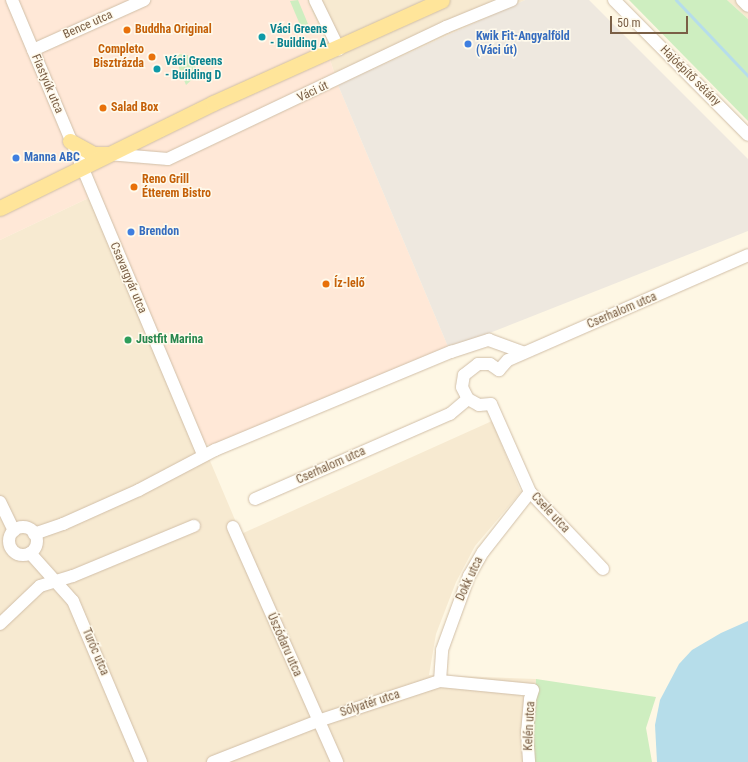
<!DOCTYPE html>
<html>
<head>
<meta charset="utf-8">
<style>
	body { margin:0 }
	#map { position:relative; width:748px; height:762px; overflow:hidden; background:#fef7e4; font-family:"Roboto Condensed",sans-serif }
	div>[style] { position:absolute }
	.residential>* { inset:0; background:#f7ead1 }
	.commercial>* { inset:0; background:#ffe8d7 }
	.industrial>* { inset:0; background:#eee8df }
	.green>* { inset:0; background:#ceeec0 }
	.water>* { inset:0; background:#b6ddea }
	.stream>* { height:3px; margin:-1.5px; padding:0 1.5px; transform-origin:1.5px; border-radius:1.5px; background:#b6ddea }
	.roads { filter:drop-shadow(0 0 1px #d1bfa8) drop-shadow(0 0 1px #d1bfa8) }
	.minor>* { height:12px; margin:-6px; padding:0 6px; transform-origin:6px; border-radius:6px; background:#fff }
	.minor>.ring { margin:-6px; padding:0; box-sizing:content-box; background:none; border:12px solid #fff; border-radius:50% }
	.major>* { height:15px; margin:-7.5px; padding:0 7.5px; transform-origin:7.5px; border-radius:7.5px; background:#ffe59a }
	.dots>* { width:11px; height:11px; translate:-50% -50%; box-sizing:border-box; border:2px solid #fffaec; border-radius:50% }
	span { translate:-50% -50%; white-space:nowrap; text-align:center; line-height:1.15; -webkit-text-stroke:3px #fffaec; paint-order:stroke }
	.street-label { font-size:12px; color:#7a5f46 }
	.food-label { font-size:12px; color:#c56008; font-weight:700 }
	.left { translate:0 -50%; text-align:left }
	.right { translate:-100% -50%; text-align:right }
	.culture-label { font-size:12px; color:#0d838f; font-weight:700 }
	.shop-label { font-size:12px; color:#366cbe; font-weight:700 }
	.leisure-label { font-size:12px; color:#27864d; font-weight:700 }
	.scale { position:absolute; left:610px; top:16px; width:78px; height:18px; box-sizing:border-box; border:2px solid #7a5f46; border-top:0; padding-left:5px; font-size:12px; line-height:14px; white-space:nowrap; color:#7a5f46; -webkit-text-stroke:3px #fffaec; paint-order:stroke }
</style>
</head>
<body>
<div id="map">
	<div class="residential">
		<div style="clip-path:polygon(307px 0,525px 0,338px 85px,322px 34px)"></div>
		<div style="clip-path:polygon(727px 0,748px 0,748px 19px)"></div>
		<div style="clip-path:polygon(97px 194px,241px 534px,492px 421px,521px 492px,475px 546px,456px 582px,436px 634px,429px 675px,536px 679px,532px 762px,0 762px,0 240px)"></div>
	</div>
	<div class="commercial">
		<div style="clip-path:polygon(0 0,307px 0,322px 34px,338px 85px,449px 349px,214px 446px,204px 444px,97px 194px,0 240px)"></div>
	</div>
	<div class="industrial">
		<div style="clip-path:polygon(525px 0,589px 0,748px 159px,748px 231px,449px 349px,338px 85px)"></div>
	</div>
	<div class="green">
		<div style="clip-path:polygon(298px 0,308px 24px,301px 27px,290px 1px)"></div>
		<div style="clip-path:polygon(629px 0,727px 0,748px 19px,748px 121px)"></div>
		<div style="clip-path:polygon(177px 54px,188px 55px,188px 63px,194px 62px,197px 71px,196px 76px,186px 85px,179px 68px)"></div>
		<div style="clip-path:polygon(536px 679px,656px 697px,646px 728px,652px 762px,532px 762px)"></div>
	</div>
	<div class="water">
		<div style="clip-path:polygon(748px 621px,748px 762px,657px 762px,655px 725px,660px 700px,679px 664px,692px 650px,721px 633px)"></div>
	</div>
	<div class="stream">
		<div style="left:676px;top:0;width:105px;rotate:46.5deg"></div>
	</div>
	<div class="roads">
		<div class="minor">
			<div style="left:12px;top:0;width:493px;rotate:67.2deg"></div>
			<div style="left:315px;top:0;width:55px;rotate:63.9deg"></div>
			<div style="left:614px;top:0;width:190px;rotate:45.2deg"></div>
			<div style="left:742px;top:0;width:8px;rotate:45deg"></div>
			<div style="left:33px;top:50px;width:122px;rotate:-24.2deg"></div>
			<div style="left:108px;top:154px;width:60px;rotate:4.8deg"></div>
			<div style="left:168px;top:159px;width:308px;rotate:-25.4deg"></div>
			<div style="left:446px;top:27px;width:71px;rotate:-22.2deg"></div>
			<div style="left:255px;top:499px;width:213px;rotate:-23.6deg"></div>
			<div style="left:450px;top:414px;width:23px;rotate:-40deg"></div>
			<div style="left:0;top:502px;width:32px;rotate:64deg"></div>
			<div style="left:233px;top:527px;width:257px;rotate:66.1deg"></div>
			<div class="ring" style="left:9px;top:527px;width:16px;height:16px"></div>
			<div style="left:34px;top:534px;width:31px;rotate:-19deg"></div>
			<div style="left:63px;top:524px;width:83px;rotate:-24.1deg"></div>
			<div style="left:139px;top:490px;width:86px;rotate:-27.8deg"></div>
			<div style="left:215px;top:450px;width:256px;rotate:-22.6deg"></div>
			<div style="left:451px;top:352px;width:40px;rotate:-18deg"></div>
			<div style="left:489px;top:340px;width:37px;rotate:20deg"></div>
			<div style="left:30px;top:553px;width:64px;rotate:48.1deg"></div>
			<div style="left:73px;top:601px;width:175px;rotate:67.1deg"></div>
			<div style="left:603px;top:569px;width:106px;rotate:-133.5deg"></div>
			<div style="left:530px;top:492px;width:96px;rotate:-113.9deg"></div>
			<div style="left:491px;top:404px;width:12px;rotate:175deg"></div>
			<div style="left:479px;top:405px;width:13px;rotate:-151deg"></div>
			<div style="left:468px;top:399px;width:13px;rotate:-117deg"></div>
			<div style="left:462px;top:387px;width:12px;rotate:-81deg"></div>
			<div style="left:464px;top:375px;width:18px;rotate:-38deg"></div>
			<div style="left:478px;top:364px;width:12px"></div>
			<div style="left:490px;top:364px;width:11px;rotate:34deg"></div>
			<div style="left:499px;top:370px;width:13px;rotate:-48deg"></div>
			<div style="left:508px;top:360px;width:262px;rotate:-23.6deg"></div>
			<div style="left:0;top:624px;width:55px;rotate:-43.5deg"></div>
			<div style="left:40px;top:586px;width:34px;rotate:-17deg"></div>
			<div style="left:73px;top:576px;width:131px;rotate:-22.5deg"></div>
			<div style="left:440px;top:681px;width:31px;rotate:-86deg"></div>
			<div style="left:442px;top:650px;width:79px;rotate:-70deg"></div>
			<div style="left:469px;top:576px;width:28px;rotate:-60deg"></div>
			<div style="left:483px;top:552px;width:76px;rotate:-51.9deg"></div>
			<div style="left:213px;top:762px;width:113px;rotate:-21.3deg"></div>
			<div style="left:318px;top:721px;width:128px;rotate:-18.2deg"></div>
			<div style="left:440px;top:681px;width:93px;rotate:5.5deg"></div>
			<div style="left:533px;top:690px;width:9px;rotate:108deg"></div>
			<div style="left:530px;top:699px;width:33px;rotate:95deg"></div>
			<div style="left:527px;top:732px;width:30px;rotate:86deg"></div>
		</div>
		<div class="major">
			<div style="left:70px;top:141px;width:26px;rotate:29deg"></div>
			<div style="left:93px;top:154px;width:15px"></div>
			<div style="left:0;top:208px;width:237px;rotate:-26.2deg"></div>
			<div style="left:213px;top:103px;width:251px;rotate:-24.2deg"></div>
		</div>
	</div>
	<div class="dots">
		<div style="left:127px;top:30px;background:#e8710a"></div>
		<div style="left:262px;top:37px;background:#0f9aa8"></div>
		<div style="left:468px;top:44px;background:#3f7fe0"></div>
		<div style="left:152px;top:57px;background:#e8710a"></div>
		<div style="left:157px;top:69px;background:#0f9aa8"></div>
		<div style="left:103px;top:108px;background:#e8710a"></div>
		<div style="left:16px;top:158px;background:#3f7fe0"></div>
		<div style="left:134px;top:187px;background:#e8710a"></div>
		<div style="left:131px;top:232px;background:#3f7fe0"></div>
		<div style="left:326px;top:284px;background:#e8710a"></div>
		<div style="left:128px;top:340px;background:#2e9e5b"></div>
	</div>
	<div class="street-label">
		<span style="left:88px;top:25px;rotate:-24deg">Bence utca</span>
		<span style="left:690px;top:76px;rotate:45deg">Hajóépítő sétány</span>
		<span style="left:47px;top:84px;rotate:67deg">Fiastyúk utca</span>
		<span style="left:313px;top:92px;rotate:-25deg">Váci út</span>
		<span style="left:128px;top:278px;rotate:67deg">Csavargyár utca</span>
		<span style="left:622px;top:311px;rotate:-23deg">Cserhalom utca</span>
		<span style="left:331px;top:466px;rotate:-24deg">Cserhalom utca</span>
		<span style="left:550px;top:513px;rotate:47deg">Csele utca</span>
		<span style="left:470px;top:579px;rotate:-65deg">Dokk utca</span>
		<span style="left:284px;top:645px;rotate:66deg">Úszódaru utca</span>
		<span style="left:95px;top:652px;rotate:67deg">Turóc utca</span>
		<span style="left:370px;top:704px;rotate:-18deg">Sólyatér utca</span>
		<span style="left:530px;top:726px;rotate:-87deg">Kelén utca</span>
	</div>
	<div class="food-label">
		<span class="left" style="left:135px;top:30px">Buddha Original</span>
		<span class="right" style="left:144px;top:57px">Completo<br>Bisztrázda</span>
		<span class="left" style="left:111px;top:108px">Salad Box</span>
		<span class="left" style="left:142px;top:187px">Reno Grill<br>Étterem Bistro</span>
		<span class="left" style="left:334px;top:284px">Íz-lelő</span>
	</div>
	<div class="culture-label">
		<span class="left" style="left:270px;top:37px">Váci Greens<br>- Building A</span>
		<span class="left" style="left:165px;top:69px">Váci Greens<br>- Building D</span>
	</div>
	<div class="shop-label">
		<span class="left" style="left:476px;top:44px">Kwik Fit-Angyalföld<br>(Váci út)</span>
		<span class="left" style="left:24px;top:158px">Manna ABC</span>
		<span class="left" style="left:139px;top:232px">Brendon</span>
	</div>
	<div class="leisure-label">
		<span class="left" style="left:136px;top:340px">Justfit Marina</span>
	</div>
	<div class="scale">50 m</div>
</div>
</body>
</html>
